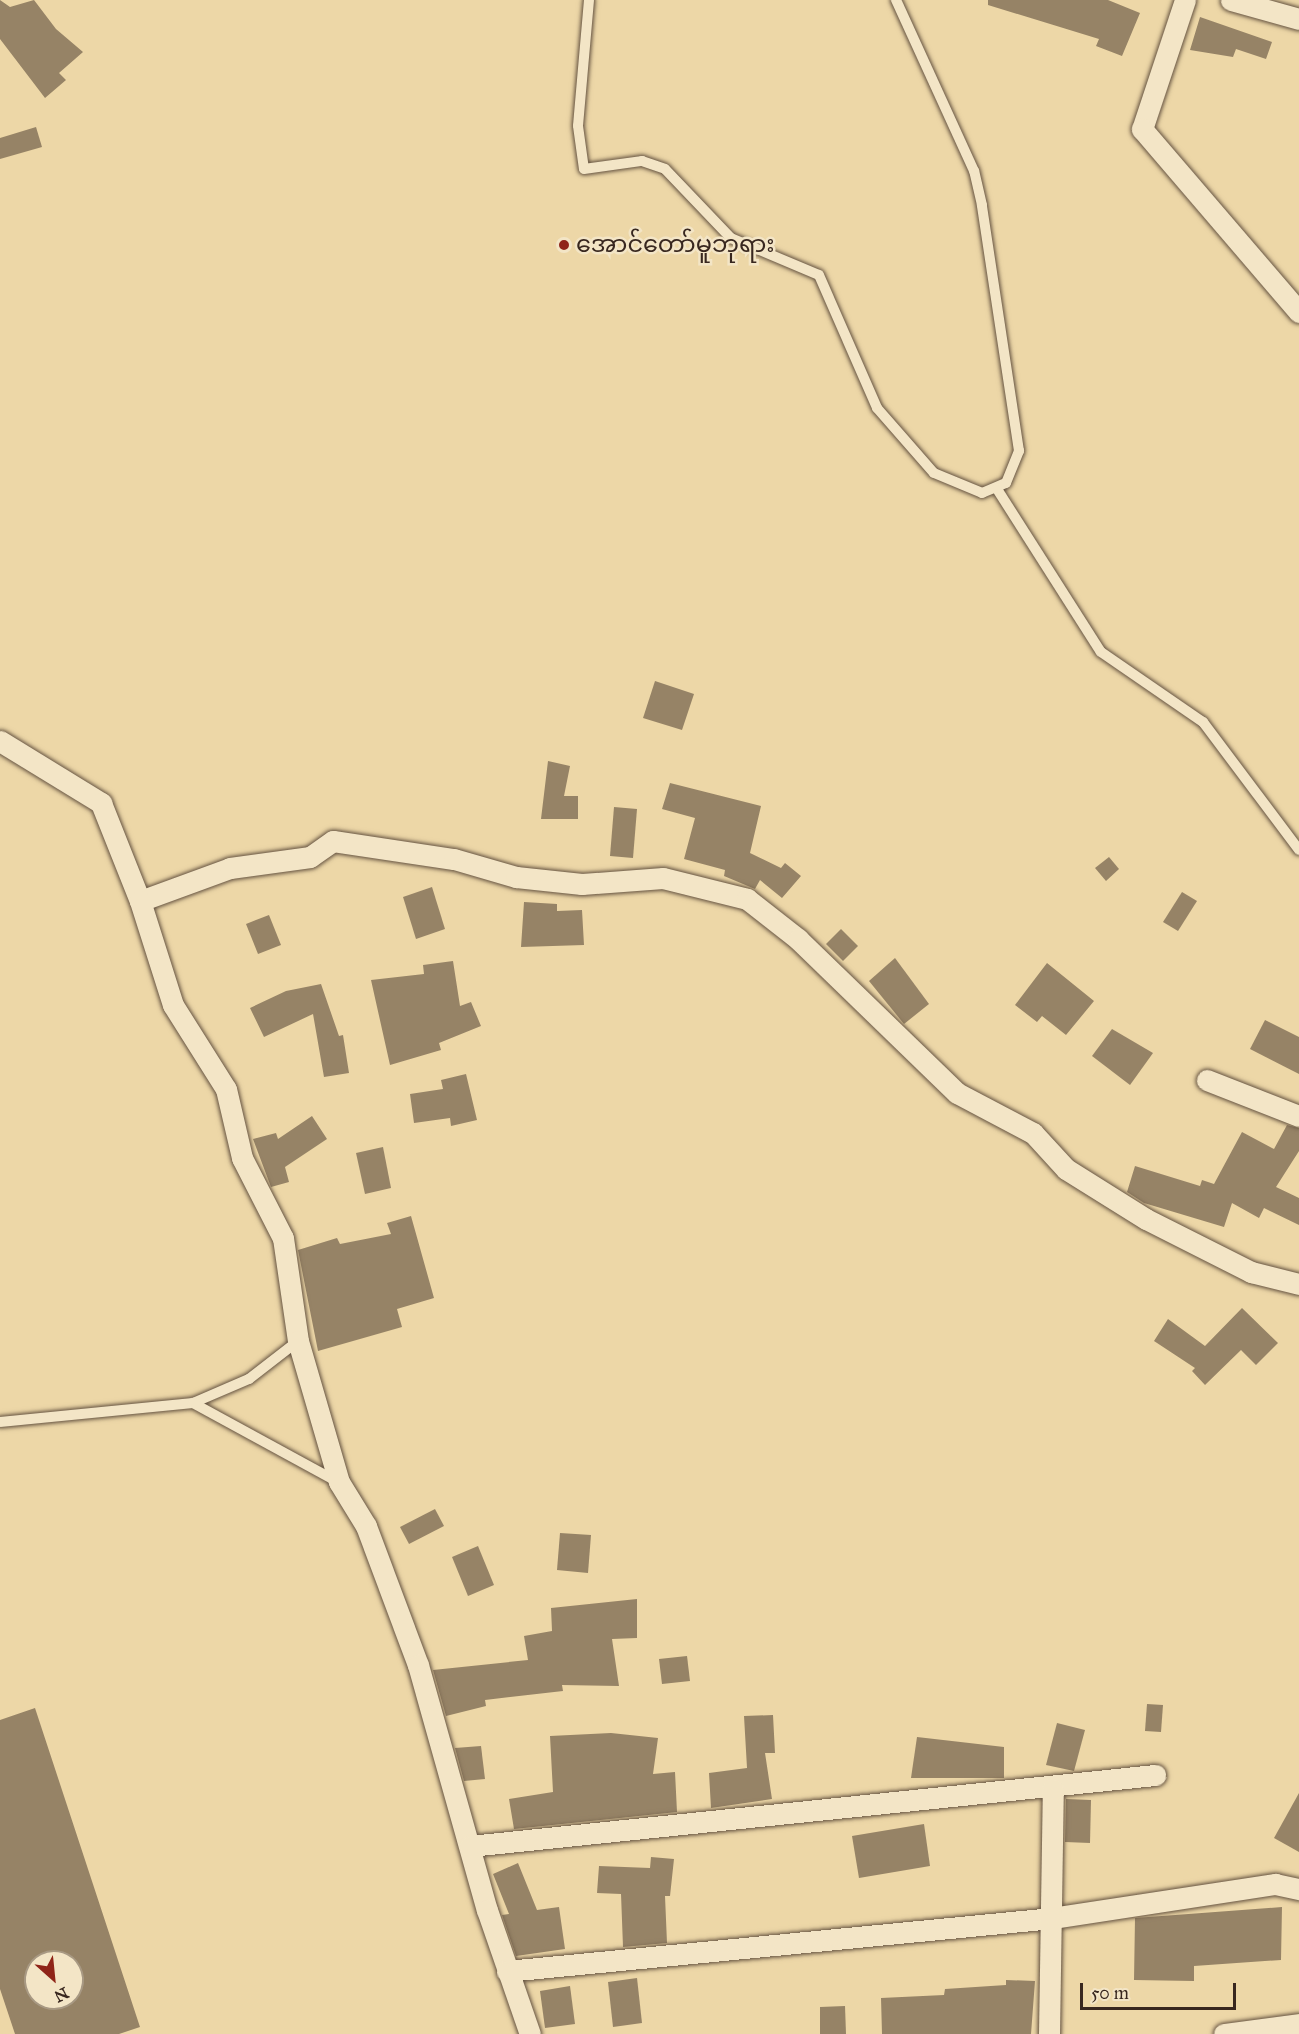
<!DOCTYPE html>
<html>
<head>
<meta charset="utf-8">
<style>
	body { margin:0 }
	#map { position:relative; width:1299px; height:2034px; overflow:hidden; background:#edd7a7; font-family:"IM FELL Great Primer","Noto Sans Myanmar",serif }
	div>[style] { position:absolute }
	.building>* { inset:0; background:#968366 }
	.roads { filter:drop-shadow(0 0 2px #655341) drop-shadow(0 0 2px #655341) }
	.service>* { height:10px; margin:-5px; padding:0 5px; transform-origin:5px; border-radius:5px; background:#f3e5c6 }
	.minor>* { height:21px; margin:-10.5px; padding:0 10.5px; transform-origin:10.5px; border-radius:10.5px; background:#f3e5c6 }
	.dots>* { width:16px; height:16px; translate:-50% -50%; box-sizing:border-box; border:3px solid #f3e5c6; border-radius:50% }
	span { translate:-50% -50%; white-space:nowrap; text-align:center; line-height:1.15; -webkit-text-stroke:5px #f3e5c6; paint-order:stroke }
	.poi-label { font-size:24px; color:#38271f }
	.left { translate:0 -50%; text-align:left }
	.north { position:absolute; left:24px; top:1950px; width:60px; height:60px; box-sizing:border-box; background:#f3e5c6; border:2px solid #a89983; border-radius:50%; rotate:153deg; font-size:16px; font-weight:700; line-height:24px; text-align:center; color:#38271f }
	.north::after { content:''; display:block; margin:auto; width:21px; height:27px; background:#8f2418; clip-path:polygon(50% 0,100% 100%,50% 72%,0 100%) }
	.scale { position:absolute; left:1080px; top:1983px; width:156px; height:27px; box-sizing:border-box; border:3px solid #38271f; border-top:0; padding-left:8px; font-size:18px; line-height:21px; white-space:nowrap; color:#38271f; -webkit-text-stroke:4px #f3e5c6; paint-order:stroke }
</style>
</head>
<body>
<div id="map">
	<div class="building">
		<div style="clip-path:polygon(0 0,10px 7px,34px 0,56px 29px,83px 52px,59px 73px,66px 80px,45px 98px,0 39px)"></div>
		<div style="clip-path:polygon(988px 0,1108px 0,1140px 13px,1122px 56px,1096px 46px,1099px 39px,988px 5px)"></div>
		<div style="clip-path:polygon(1200px 17px,1272px 42px,1266px 59px,1236px 49px,1233px 57px,1190px 50px)"></div>
		<div style="clip-path:polygon(36px 127px,42px 147px,0 159px,0 138px)"></div>
		<div style="clip-path:polygon(655px 681px,694px 694px,682px 730px,643px 718px)"></div>
		<div style="clip-path:polygon(548px 761px,570px 766px,564px 796px,578px 796px,578px 819px,541px 819px)"></div>
		<div style="clip-path:polygon(670px 783px,761px 806px,750px 853px,781px 868px,785px 863px,801px 876px,782px 898px,760px 880px,755px 889px,724px 876px,725px 870px,684px 859px,695px 818px,662px 809px)"></div>
		<div style="clip-path:polygon(614px 807px,637px 809px,633px 858px,610px 856px)"></div>
		<div style="clip-path:polygon(1109px 857px,1119px 869px,1106px 881px,1095px 868px)"></div>
		<div style="clip-path:polygon(432px 887px,445px 929px,416px 939px,403px 897px)"></div>
		<div style="clip-path:polygon(1182px 892px,1197px 901px,1178px 931px,1163px 922px)"></div>
		<div style="clip-path:polygon(524px 902px,557px 904px,557px 911px,582px 910px,584px 945px,521px 947px)"></div>
		<div style="clip-path:polygon(269px 915px,281px 945px,258px 954px,246px 924px)"></div>
		<div style="clip-path:polygon(841px 929px,858px 946px,843px 961px,826px 944px)"></div>
		<div style="clip-path:polygon(895px 958px,929px 1004px,904px 1024px,869px 981px)"></div>
		<div style="clip-path:polygon(453px 961px,460px 1006px,471px 1002px,481px 1026px,439px 1043px,441px 1050px,390px 1065px,371px 980px,424px 974px,423px 965px)"></div>
		<div style="clip-path:polygon(1047px 963px,1094px 1001px,1066px 1035px,1042px 1016px,1037px 1022px,1015px 1005px)"></div>
		<div style="clip-path:polygon(321px 984px,339px 1036px,343px 1035px,349px 1073px,324px 1077px,313px 1014px,264px 1037px,250px 1008px,286px 991px)"></div>
		<div style="clip-path:polygon(1265px 1020px,1299px 1037px,1299px 1074px,1250px 1049px)"></div>
		<div style="clip-path:polygon(1112px 1029px,1153px 1053px,1130px 1085px,1092px 1056px)"></div>
		<div style="clip-path:polygon(466px 1074px,477px 1120px,451px 1126px,450px 1118px,414px 1123px,410px 1094px,443px 1089px,441px 1080px)"></div>
		<div style="clip-path:polygon(312px 1116px,327px 1139px,285px 1167px,289px 1182px,271px 1187px,253px 1139px,276px 1133px,278px 1139px)"></div>
		<div style="clip-path:polygon(1287px 1125px,1299px 1128px,1299px 1151px,1276px 1187px,1299px 1198px,1299px 1225px,1264px 1208px,1259px 1218px,1232px 1203px,1224px 1227px,1144px 1203px,1127px 1192px,1135px 1166px,1200px 1186px,1202px 1180px,1214px 1184px,1242px 1132px,1274px 1149px)"></div>
		<div style="clip-path:polygon(383px 1147px,391px 1188px,365px 1194px,356px 1153px)"></div>
		<div style="clip-path:polygon(411px 1216px,434px 1298px,397px 1309px,402px 1327px,318px 1351px,298px 1250px,337px 1238px,340px 1244px,391px 1234px,387px 1223px)"></div>
		<div style="clip-path:polygon(1242px 1308px,1278px 1343px,1256px 1365px,1241px 1350px,1205px 1385px,1192px 1371px,1195px 1368px,1154px 1341px,1168px 1319px,1205px 1346px)"></div>
		<div style="clip-path:polygon(435px 1509px,444px 1526px,409px 1544px,400px 1527px)"></div>
		<div style="clip-path:polygon(560px 1533px,591px 1535px,588px 1573px,557px 1570px)"></div>
		<div style="clip-path:polygon(478px 1546px,494px 1585px,468px 1596px,452px 1557px)"></div>
		<div style="clip-path:polygon(637px 1599px,637px 1638px,612px 1639px,619px 1686px,562px 1685px,563px 1691px,485px 1700px,486px 1706px,446px 1716px,433px 1670px,528px 1660px,524px 1636px,552px 1631px,551px 1608px)"></div>
		<div style="clip-path:polygon(687px 1656px,690px 1681px,662px 1684px,659px 1659px)"></div>
		<div style="clip-path:polygon(1147px 1704px,1163px 1705px,1161px 1732px,1145px 1731px)"></div>
		<div style="clip-path:polygon(evenodd,35px 1708px,140px 2027px,119px 2034px,15px 2034px,0 1989px,0 1720px,35px 1708px,36px 1962px,72px 1962px,72px 1998px,36px 1998px,36px 1962px)"></div>
		<div style="clip-path:polygon(773px 1715px,775px 1753px,765px 1753px,772px 1799px,711px 1808px,709px 1773px,747px 1768px,744px 1716px)"></div>
		<div style="clip-path:polygon(1057px 1723px,1085px 1730px,1074px 1771px,1046px 1765px)"></div>
		<div style="clip-path:polygon(611px 1733px,658px 1738px,653px 1774px,675px 1772px,677px 1812px,514px 1829px,509px 1799px,553px 1792px,550px 1736px)"></div>
		<div style="clip-path:polygon(917px 1737px,1004px 1747px,1004px 1778px,911px 1778px)"></div>
		<div style="clip-path:polygon(481px 1746px,485px 1779px,464px 1781px,455px 1748px)"></div>
		<div style="clip-path:polygon(1299px 1793px,1299px 1852px,1274px 1838px)"></div>
		<div style="clip-path:polygon(1066px 1799px,1091px 1800px,1090px 1843px,1065px 1842px)"></div>
		<div style="clip-path:polygon(924px 1824px,930px 1866px,859px 1878px,852px 1836px)"></div>
		<div style="clip-path:polygon(651px 1857px,674px 1859px,670px 1896px,665px 1896px,667px 1943px,623px 1947px,621px 1894px,597px 1893px,599px 1866px,650px 1868px)"></div>
		<div style="clip-path:polygon(518px 1863px,537px 1910px,559px 1907px,565px 1949px,516px 1956px,502px 1915px,509px 1914px,493px 1874px)"></div>
		<div style="clip-path:polygon(1282px 1907px,1281px 1960px,1194px 1966px,1194px 1981px,1134px 1980px,1135px 1918px)"></div>
		<div style="clip-path:polygon(637px 1978px,642px 2023px,613px 2027px,608px 1982px)"></div>
		<div style="clip-path:polygon(1006px 1980px,1035px 1981px,1031px 2034px,882px 2034px,881px 1998px,944px 1995px,945px 1989px,1006px 1985px)"></div>
		<div style="clip-path:polygon(570px 1986px,575px 2024px,545px 2028px,540px 1991px)"></div>
		<div style="clip-path:polygon(845px 2006px,846px 2034px,820px 2034px,820px 2007px)"></div>
	</div>
	<div class="roads">
		<div class="service">
			<div style="left:589px;top:0;width:126px;rotate:95deg"></div>
			<div style="left:578px;top:126px;width:43px;rotate:82.1deg"></div>
			<div style="left:584px;top:169px;width:59px;rotate:-7.9deg"></div>
			<div style="left:642px;top:161px;width:24px;rotate:19deg"></div>
			<div style="left:665px;top:169px;width:95px;rotate:46.3deg"></div>
			<div style="left:731px;top:238px;width:95px;rotate:22.8deg"></div>
			<div style="left:819px;top:275px;width:145px;rotate:66.4deg"></div>
			<div style="left:877px;top:408px;width:86px;rotate:48.8deg"></div>
			<div style="left:934px;top:473px;width:52px;rotate:22.6deg"></div>
			<div style="left:982px;top:493px;width:26px;rotate:-23deg"></div>
			<div style="left:1006px;top:483px;width:35px;rotate:-68deg"></div>
			<div style="left:1019px;top:451px;width:249px;rotate:-98.6deg"></div>
			<div style="left:982px;top:205px;width:35px;rotate:-103deg"></div>
			<div style="left:974px;top:171px;width:188px;rotate:-114.5deg"></div>
			<div style="left:997px;top:489px;width:193px;rotate:57.5deg"></div>
			<div style="left:1101px;top:652px;width:124px;rotate:34.5deg"></div>
			<div style="left:1203px;top:722px;width:160px;rotate:53.1deg"></div>
			<div style="left:193px;top:1403px;width:61px;rotate:-23.2deg"></div>
			<div style="left:249px;top:1379px;width:62px;rotate:-37.8deg"></div>
			<div style="left:0;top:1422px;width:194px;rotate:-5.6deg"></div>
			<div style="left:193px;top:1403px;width:165px;rotate:28.6deg"></div>
		</div>
		<div class="minor">
			<div style="left:1185px;top:0;width:136px;rotate:108.4deg"></div>
			<div style="left:1142px;top:129px;width:241px;rotate:49.4deg"></div>
			<div style="left:1231px;top:0;width:71px;rotate:15.6deg"></div>
			<div style="left:0;top:741px;width:119px;rotate:31.5deg"></div>
			<div style="left:101px;top:803px;width:105px;rotate:68.3deg"></div>
			<div style="left:140px;top:901px;width:96px;rotate:-20.1deg"></div>
			<div style="left:230px;top:868px;width:81px;rotate:-7.8deg"></div>
			<div style="left:310px;top:857px;width:28px;rotate:-35deg"></div>
			<div style="left:333px;top:841px;width:122px;rotate:8.5deg"></div>
			<div style="left:454px;top:859px;width:65px;rotate:16.2deg"></div>
			<div style="left:516px;top:877px;width:66px;rotate:6.1deg"></div>
			<div style="left:582px;top:884px;width:81px;rotate:-4.2deg"></div>
			<div style="left:663px;top:878px;width:87px;rotate:14deg"></div>
			<div style="left:747px;top:899px;width:65px;rotate:38.1deg"></div>
			<div style="left:798px;top:939px;width:221px;rotate:44.1deg"></div>
			<div style="left:957px;top:1093px;width:86px;rotate:27.8deg"></div>
			<div style="left:1033px;top:1133px;width:49px;rotate:47.5deg"></div>
			<div style="left:1066px;top:1169px;width:94px;rotate:32deg"></div>
			<div style="left:1146px;top:1219px;width:118px;rotate:26.8deg"></div>
			<div style="left:1251px;top:1272px;width:49px;rotate:14deg"></div>
			<div style="left:140px;top:901px;width:109px;rotate:72.4deg"></div>
			<div style="left:173px;top:1005px;width:99px;rotate:57.8deg"></div>
			<div style="left:226px;top:1089px;width:71px;rotate:76.9deg"></div>
			<div style="left:242px;top:1158px;width:90px;rotate:62.9deg"></div>
			<div style="left:283px;top:1238px;width:104px;rotate:81.7deg"></div>
			<div style="left:298px;top:1341px;width:147px;rotate:73.8deg"></div>
			<div style="left:339px;top:1482px;width:52px;rotate:58.5deg"></div>
			<div style="left:366px;top:1526px;width:148px;rotate:69.5deg"></div>
			<div style="left:418px;top:1665px;width:255px;rotate:74.3deg"></div>
			<div style="left:487px;top:1910px;width:131px;rotate:70.9deg"></div>
			<div style="left:1207px;top:1080px;width:99px;rotate:21.4deg"></div>
			<div style="left:470px;top:1846px;width:689px;rotate:-5.92deg"></div>
			<div style="left:507px;top:1971px;width:548px;rotate:-5.55deg"></div>
			<div style="left:1052px;top:1918px;width:226px;rotate:-8.7deg"></div>
			<div style="left:1275px;top:1884px;width:25px;rotate:12deg"></div>
			<div style="left:1049px;top:2034px;width:245px;rotate:-89.1deg"></div>
			<div style="left:1224px;top:2034px;width:76px;rotate:-7.6deg"></div>
		</div>
	</div>
	<div class="dots">
		<div style="left:564px;top:245px;background:#8f2418"></div>
	</div>
	<div class="poi-label">
		<span class="left" style="left:576px;top:245px">အောင်တော်မူဘုရား</span>
	</div>
	<div class="north">N</div>
	<div class="scale">50 m</div>
</div>
</body>
</html>
